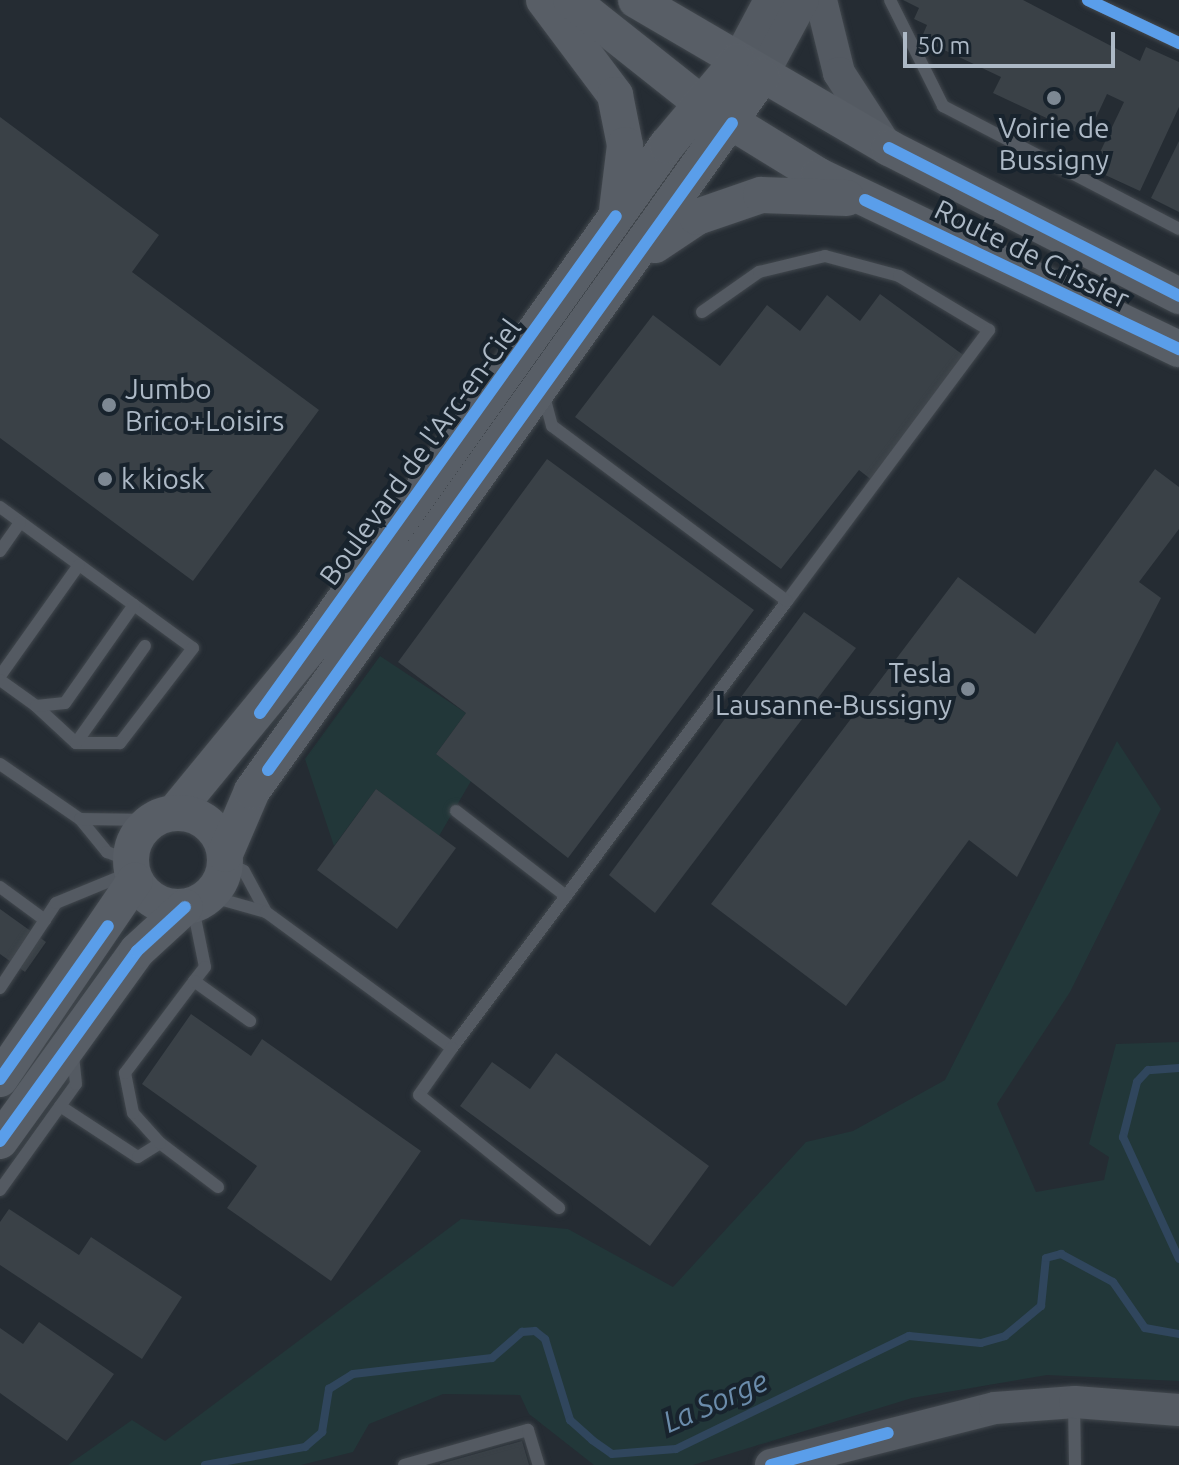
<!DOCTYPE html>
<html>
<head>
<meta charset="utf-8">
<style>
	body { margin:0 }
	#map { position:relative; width:1179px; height:1465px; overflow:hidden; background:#252c33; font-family:Ubuntu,sans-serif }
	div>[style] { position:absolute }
	.green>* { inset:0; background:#223739 }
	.stream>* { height:8px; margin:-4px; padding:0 4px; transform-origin:4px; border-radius:4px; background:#30465d }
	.building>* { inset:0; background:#3a4147 }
	.roads { filter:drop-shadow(0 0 2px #42484e) drop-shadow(0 0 2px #42484e) }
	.service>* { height:12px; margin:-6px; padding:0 6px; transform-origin:6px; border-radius:6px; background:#545a62 }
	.tertiary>* { height:32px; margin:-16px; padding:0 16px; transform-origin:16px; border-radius:16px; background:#545a62 }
	.secondary>* { height:36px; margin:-18px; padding:0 18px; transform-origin:18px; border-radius:18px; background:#585e66 }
	.secondary>.ring { margin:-18px; padding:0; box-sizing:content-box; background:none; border:36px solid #585e66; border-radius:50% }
	.cycleway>* { height:12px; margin:-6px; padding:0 6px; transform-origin:6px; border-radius:6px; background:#5a9eea }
	.dots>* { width:22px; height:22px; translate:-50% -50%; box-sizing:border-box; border:4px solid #18232d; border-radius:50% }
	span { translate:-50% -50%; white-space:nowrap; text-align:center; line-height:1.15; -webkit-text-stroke:8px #18232d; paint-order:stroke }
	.poi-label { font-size:28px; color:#adb9c6 }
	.left { translate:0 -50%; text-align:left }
	.right { translate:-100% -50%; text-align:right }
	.street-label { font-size:28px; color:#adb9c6 }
	.water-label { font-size:30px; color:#6b8cab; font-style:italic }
	.scale { position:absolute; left:903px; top:32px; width:212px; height:36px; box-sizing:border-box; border:4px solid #adb9c6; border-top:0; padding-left:10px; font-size:24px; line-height:28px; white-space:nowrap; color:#adb9c6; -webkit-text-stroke:6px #18232d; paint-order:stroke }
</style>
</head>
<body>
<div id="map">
	<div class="green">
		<div style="clip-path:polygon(380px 656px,466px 713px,436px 754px,471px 781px,439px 836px,376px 789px,334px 846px,305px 759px)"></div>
		<div style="clip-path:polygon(1117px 741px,1161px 809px,1070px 992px,997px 1104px,1036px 1192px,1104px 1180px,1109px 1157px,1089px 1144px,1116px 1044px,1179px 1042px,1179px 1381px,1047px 1375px,912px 1398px,693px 1465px,594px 1465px,529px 1414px,520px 1395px,443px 1394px,369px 1424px,353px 1452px,301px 1465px,68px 1465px,132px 1420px,165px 1441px,461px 1219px,568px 1229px,673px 1287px,806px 1142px,853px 1131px,945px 1080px)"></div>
	</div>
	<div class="stream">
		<div style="left:1179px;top:1068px;width:31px;rotate:176deg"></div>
		<div style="left:1148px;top:1070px;width:16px;rotate:133deg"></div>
		<div style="left:1137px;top:1082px;width:57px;rotate:104.3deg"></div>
		<div style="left:1123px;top:1137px;width:134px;rotate:65.3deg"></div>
		<div style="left:205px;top:1465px;width:102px;rotate:-10.2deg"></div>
		<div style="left:305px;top:1447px;width:23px;rotate:-41deg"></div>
		<div style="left:322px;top:1432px;width:44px;rotate:-80.8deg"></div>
		<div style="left:329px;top:1389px;width:28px;rotate:-32deg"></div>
		<div style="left:353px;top:1374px;width:140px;rotate:-6.6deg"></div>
		<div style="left:492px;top:1358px;width:40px;rotate:-41deg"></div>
		<div style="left:522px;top:1332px;width:13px;rotate:-4deg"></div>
		<div style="left:535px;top:1331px;width:13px;rotate:39deg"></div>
		<div style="left:545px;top:1339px;width:85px;rotate:72.8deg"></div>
		<div style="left:570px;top:1420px;width:30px;rotate:42deg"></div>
		<div style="left:592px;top:1440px;width:24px;rotate:35deg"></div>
		<div style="left:612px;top:1454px;width:64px;rotate:-4.5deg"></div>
		<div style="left:676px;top:1449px;width:259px;rotate:-25.9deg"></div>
		<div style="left:909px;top:1336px;width:72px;rotate:5.6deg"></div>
		<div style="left:981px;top:1343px;width:25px;rotate:-16deg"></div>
		<div style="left:1005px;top:1336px;width:47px;rotate:-39.8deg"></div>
		<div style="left:1041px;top:1306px;width:48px;rotate:-84.1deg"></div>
		<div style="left:1046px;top:1258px;width:16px;rotate:-15deg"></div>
		<div style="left:1061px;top:1254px;width:59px;rotate:28.3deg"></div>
		<div style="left:1113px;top:1282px;width:56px;rotate:55.2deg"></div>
		<div style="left:1145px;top:1328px;width:35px;rotate:10deg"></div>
	</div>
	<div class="building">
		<div style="clip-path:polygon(903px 0,1023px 0,1140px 61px,1146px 47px,1179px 62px,1179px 107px,1140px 191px,1092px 169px,1124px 102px,1107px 94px,1087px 137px,993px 93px,1001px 77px,921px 39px,927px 25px,914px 19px,919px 8px)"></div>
		<div style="clip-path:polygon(0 117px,159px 235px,132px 272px,319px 410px,193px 581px,0 438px)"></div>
		<div style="clip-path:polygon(1179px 141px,1179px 212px,1151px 198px)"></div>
		<div style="clip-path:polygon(880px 294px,966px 357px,873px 481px,859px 470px,781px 569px,575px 417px,653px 315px,720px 366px,767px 305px,800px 331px,827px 295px,860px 321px)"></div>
		<div style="clip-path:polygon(547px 459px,754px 610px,568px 858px,436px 754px,466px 713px,398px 662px)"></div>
		<div style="clip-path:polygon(1155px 469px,1179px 487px,1179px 529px,1139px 582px,1161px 598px,1017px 877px,969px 840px,846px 1006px,711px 904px,958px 577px,1035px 634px)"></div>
		<div style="clip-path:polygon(804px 612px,856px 648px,655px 913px,609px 875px)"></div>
		<div style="clip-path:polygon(376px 789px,456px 848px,397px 929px,317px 870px)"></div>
		<div style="clip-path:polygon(0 909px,46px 942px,25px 972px,0 954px)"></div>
		<div style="clip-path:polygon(191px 1014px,251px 1056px,262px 1039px,421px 1151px,331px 1281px,227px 1208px,257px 1166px,142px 1084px)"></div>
		<div style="clip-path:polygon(556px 1053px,709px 1166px,650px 1246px,460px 1106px,492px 1062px,530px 1089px)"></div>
		<div style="clip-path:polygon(9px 1209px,79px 1255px,91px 1237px,182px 1297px,142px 1359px,0 1265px,0 1222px)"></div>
		<div style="clip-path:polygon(39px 1322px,114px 1374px,67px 1441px,0 1393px,0 1328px,23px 1344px)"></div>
		<div style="clip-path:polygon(522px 1441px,529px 1465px,440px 1465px,440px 1464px)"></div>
	</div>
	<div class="roads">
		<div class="service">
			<div style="left:890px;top:0;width:119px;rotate:63.4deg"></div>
			<div style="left:943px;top:106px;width:266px;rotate:27.5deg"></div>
			<div style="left:1088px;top:0;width:101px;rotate:25.3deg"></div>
			<div style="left:702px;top:312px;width:70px;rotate:-35.1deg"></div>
			<div style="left:759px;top:272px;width:68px;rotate:-13.6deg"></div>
			<div style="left:825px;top:256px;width:77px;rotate:15.1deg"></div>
			<div style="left:899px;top:276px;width:105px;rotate:31deg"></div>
			<div style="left:989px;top:330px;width:338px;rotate:126.7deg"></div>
			<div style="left:0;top:507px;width:239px;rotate:36.2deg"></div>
			<div style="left:193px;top:648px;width:120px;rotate:127.5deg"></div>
			<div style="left:120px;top:743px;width:44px;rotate:180deg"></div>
			<div style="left:76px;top:743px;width:54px;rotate:-137.2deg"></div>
			<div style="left:0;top:551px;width:35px;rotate:-55deg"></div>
			<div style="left:0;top:676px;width:136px;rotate:-54.6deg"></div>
			<div style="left:0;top:680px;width:44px;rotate:35.8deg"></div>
			<div style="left:36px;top:706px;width:29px;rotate:-6deg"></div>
			<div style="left:65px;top:703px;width:120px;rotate:-54.9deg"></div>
			<div style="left:76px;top:743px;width:119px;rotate:-54.6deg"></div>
			<div style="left:0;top:764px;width:97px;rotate:34.5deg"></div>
			<div style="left:80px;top:819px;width:43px;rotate:50.7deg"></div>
			<div style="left:107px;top:852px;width:25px;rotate:21deg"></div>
			<div style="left:456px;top:811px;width:139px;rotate:37.7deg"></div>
			<div style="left:80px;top:819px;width:72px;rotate:0.8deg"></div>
			<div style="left:225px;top:861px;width:21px;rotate:28deg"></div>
			<div style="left:244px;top:871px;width:47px;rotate:61.8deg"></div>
			<div style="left:0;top:887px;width:56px;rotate:36.3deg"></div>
			<div style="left:209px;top:896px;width:59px;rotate:15.7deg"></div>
			<div style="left:266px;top:912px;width:230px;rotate:36.2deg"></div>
			<div style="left:452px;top:1048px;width:559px;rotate:-53.15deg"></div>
			<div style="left:787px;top:601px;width:293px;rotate:-143.3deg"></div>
			<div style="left:552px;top:426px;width:30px;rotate:-105deg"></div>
			<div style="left:193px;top:908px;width:60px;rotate:78.5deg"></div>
			<div style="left:205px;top:967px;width:18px;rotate:128deg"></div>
			<div style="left:0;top:988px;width:102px;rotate:-56.6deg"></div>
			<div style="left:56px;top:903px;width:79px;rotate:-22.3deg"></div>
			<div style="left:452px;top:1048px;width:57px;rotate:125.1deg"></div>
			<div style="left:419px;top:1095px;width:180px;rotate:38.9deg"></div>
			<div style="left:60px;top:1106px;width:93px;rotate:33.2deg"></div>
			<div style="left:138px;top:1157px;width:26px;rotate:-32deg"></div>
			<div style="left:218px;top:1187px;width:73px;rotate:-142.8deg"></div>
			<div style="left:160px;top:1143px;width:40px;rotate:-132deg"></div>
			<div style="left:133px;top:1113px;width:41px;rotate:-101.3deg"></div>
			<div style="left:125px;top:1073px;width:115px;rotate:-53.1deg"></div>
			<div style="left:194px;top:981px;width:69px;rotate:35.5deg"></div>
			<div style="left:0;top:1190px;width:130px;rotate:-54.4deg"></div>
			<div style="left:76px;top:1084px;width:30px;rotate:-96deg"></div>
			<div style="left:1074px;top:1405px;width:60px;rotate:89deg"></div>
			<div style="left:404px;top:1465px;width:129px;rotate:-15.8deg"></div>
			<div style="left:528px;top:1430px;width:37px;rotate:73deg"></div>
		</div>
		<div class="tertiary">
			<div style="left:821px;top:0;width:75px;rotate:76.1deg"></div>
			<div style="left:839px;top:73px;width:85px;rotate:57.1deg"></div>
			<div style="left:737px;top:62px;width:70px;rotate:-62deg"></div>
			<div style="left:762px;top:76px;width:86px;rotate:-61.7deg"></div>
			<div style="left:771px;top:1465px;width:231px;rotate:-14.3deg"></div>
			<div style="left:995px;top:1408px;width:80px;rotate:-4.3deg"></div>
			<div style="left:1075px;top:1402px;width:104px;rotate:4.4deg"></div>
		</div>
		<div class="secondary">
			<div style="left:544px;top:0;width:119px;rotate:53.2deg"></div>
			<div style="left:615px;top:95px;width:51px;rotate:78.7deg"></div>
			<div style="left:625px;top:145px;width:65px;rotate:97deg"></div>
			<div style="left:571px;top:0;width:167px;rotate:38.4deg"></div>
			<div style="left:702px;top:104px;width:137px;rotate:31.6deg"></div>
			<div style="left:819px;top:176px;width:399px;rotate:25.7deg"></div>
			<div style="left:636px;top:0;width:293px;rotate:30.3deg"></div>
			<div style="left:889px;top:148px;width:326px;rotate:27deg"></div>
			<div style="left:655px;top:245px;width:50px;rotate:-33.7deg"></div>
			<div style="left:697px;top:217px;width:68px;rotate:-19deg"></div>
			<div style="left:761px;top:195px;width:86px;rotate:2deg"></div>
			<div style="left:175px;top:812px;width:217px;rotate:-50.6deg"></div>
			<div style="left:313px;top:644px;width:612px;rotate:-54.65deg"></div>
			<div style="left:667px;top:145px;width:109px;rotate:-49.9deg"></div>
			<div class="ring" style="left:131px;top:813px;width:58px;height:58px"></div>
			<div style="left:225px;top:854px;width:69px;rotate:-66.8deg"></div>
			<div style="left:252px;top:791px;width:878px;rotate:-54.5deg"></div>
			<div style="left:0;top:1079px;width:240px;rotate:-55.8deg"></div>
			<div style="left:0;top:1141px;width:234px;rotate:-54.2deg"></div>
			<div style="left:137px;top:951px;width:65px;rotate:-42.5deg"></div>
		</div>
	</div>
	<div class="cycleway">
		<div style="left:1088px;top:0;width:101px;rotate:25.3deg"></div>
		<div style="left:889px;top:148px;width:326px;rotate:27deg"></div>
		<div style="left:865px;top:200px;width:348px;rotate:25.4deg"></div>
		<div style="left:260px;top:713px;width:611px;rotate:-54.39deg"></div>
		<div style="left:268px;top:770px;width:796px;rotate:-54.35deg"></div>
		<div style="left:0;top:1079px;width:187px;rotate:-54.8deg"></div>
		<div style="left:0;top:1141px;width:234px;rotate:-54.2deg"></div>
		<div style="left:137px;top:951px;width:65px;rotate:-42.5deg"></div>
		<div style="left:771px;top:1465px;width:121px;rotate:-15.3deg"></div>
	</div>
	<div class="dots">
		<div style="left:1054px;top:98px;background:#7d8893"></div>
		<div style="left:109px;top:405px;background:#7d8893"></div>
		<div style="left:105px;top:479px;background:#7d8893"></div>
		<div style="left:968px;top:689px;background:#7d8893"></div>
	</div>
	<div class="poi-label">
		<span style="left:1054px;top:144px">Voirie de<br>Bussigny</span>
		<span class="left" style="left:125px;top:405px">Jumbo<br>Brico+Loisirs</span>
		<span class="left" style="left:121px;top:479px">k kiosk</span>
		<span class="right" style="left:952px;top:689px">Tesla<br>Lausanne-Bussigny</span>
	</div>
	<div class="street-label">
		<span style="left:1032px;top:254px;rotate:26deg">Route de Crissier</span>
		<span style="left:420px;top:452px;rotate:-54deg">Boulevard de l'Arc-en-Ciel</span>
	</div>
	<div class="water-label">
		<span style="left:715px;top:1401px;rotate:-24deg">La Sorge</span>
	</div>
	<div class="scale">50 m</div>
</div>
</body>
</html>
